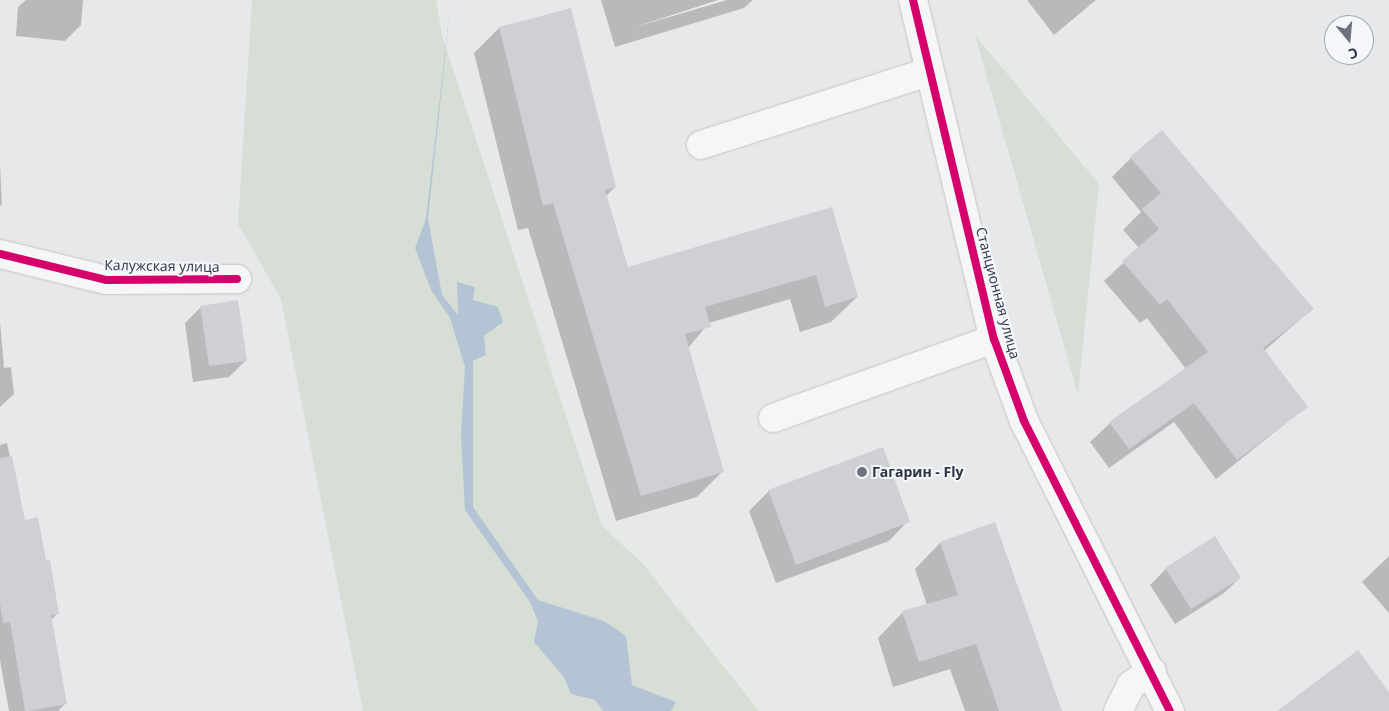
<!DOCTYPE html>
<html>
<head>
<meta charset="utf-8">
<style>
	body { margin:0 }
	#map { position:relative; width:1389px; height:711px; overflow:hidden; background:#e6e8ea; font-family:"Open Sans",sans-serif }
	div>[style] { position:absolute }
	.green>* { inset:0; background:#d6ded6 }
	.water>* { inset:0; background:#b4c4d5 }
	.shadow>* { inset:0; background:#0003 }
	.building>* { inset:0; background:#ced0d3 }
	.roads { filter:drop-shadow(0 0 1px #c4c6c8) drop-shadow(0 0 1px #c4c6c8) }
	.minor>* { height:28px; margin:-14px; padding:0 14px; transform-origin:14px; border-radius:14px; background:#f5f6f7 }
	.cycleway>* { height:8px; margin:-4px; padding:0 4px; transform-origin:4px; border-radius:4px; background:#d6006c }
	.dots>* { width:14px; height:14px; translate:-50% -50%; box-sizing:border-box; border:2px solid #f4f6f9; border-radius:50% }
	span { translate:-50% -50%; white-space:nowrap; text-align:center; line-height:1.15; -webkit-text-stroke:4px #f4f6f9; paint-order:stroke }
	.street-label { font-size:14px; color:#2b3445 }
	.poi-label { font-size:14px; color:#2b3445; font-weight:700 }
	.left { translate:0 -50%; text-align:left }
	.north { position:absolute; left:1324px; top:15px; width:50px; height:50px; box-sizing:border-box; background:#f4f6f9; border:1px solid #a4a8b1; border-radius:50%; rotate:163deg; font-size:14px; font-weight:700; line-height:20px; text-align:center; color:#2b3445 }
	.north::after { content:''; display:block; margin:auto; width:18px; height:22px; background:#6c737f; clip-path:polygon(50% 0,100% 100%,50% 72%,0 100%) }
</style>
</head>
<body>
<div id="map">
	<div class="green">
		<div style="clip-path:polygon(252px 0,436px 0,442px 35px,602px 526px,642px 563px,759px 711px,363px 711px,281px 299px,238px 224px)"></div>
		<div style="clip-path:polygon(975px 35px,1099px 184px,1078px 395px)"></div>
	</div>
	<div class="water">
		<div style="clip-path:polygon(451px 0,428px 219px,442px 295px,458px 315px,457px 282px,475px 287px,473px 300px,498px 307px,503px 322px,484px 336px,486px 355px,473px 361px,473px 507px,538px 600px,604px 621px,626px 636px,632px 685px,676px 702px,671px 711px,603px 711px,595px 700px,571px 694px,564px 677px,534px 642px,538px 621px,530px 602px,465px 510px,461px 435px,465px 367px,450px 318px,431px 290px,415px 248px,426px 219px)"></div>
	</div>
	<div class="shadow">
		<div style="clip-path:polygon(26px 0,83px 0,81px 25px,65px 41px,16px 36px,18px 7px)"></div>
		<div style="clip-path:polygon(601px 0,718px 0,632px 28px,727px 0,753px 0,744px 8px,615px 47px)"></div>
		<div style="clip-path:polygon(1027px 0,1096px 0,1054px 35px)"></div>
		<div style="clip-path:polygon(499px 28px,615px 187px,606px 196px,627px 268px,831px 208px,857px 297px,831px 322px,800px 332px,790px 299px,709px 323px,688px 348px,723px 471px,697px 497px,616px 521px,528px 228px,518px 230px,474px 53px)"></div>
		<div style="clip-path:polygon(1131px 158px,1312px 309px,1264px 351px,1306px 407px,1216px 479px,1174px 422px,1109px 468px,1090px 442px,1110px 423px,1186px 369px,1147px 318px,1140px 323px,1104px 281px,1139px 248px,1123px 230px,1141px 212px,1112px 177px)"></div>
		<div style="clip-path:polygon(0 166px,2px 204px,0 206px)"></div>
		<div style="clip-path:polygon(201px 307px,245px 361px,229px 377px,193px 382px,185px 323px)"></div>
		<div style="clip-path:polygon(0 321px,4px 368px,11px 367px,14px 394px,0 407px)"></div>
		<div style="clip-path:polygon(7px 443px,24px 521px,45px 562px,58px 613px,51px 620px,65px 704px,58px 711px,9px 711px,0 660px,0 445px)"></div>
		<div style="clip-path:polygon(769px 491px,908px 521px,889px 541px,776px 583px,749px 511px)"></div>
		<div style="clip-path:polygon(995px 524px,1061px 711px,965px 711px,950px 669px,893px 687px,878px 638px,903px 612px,927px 605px,915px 569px,940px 543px)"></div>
		<div style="clip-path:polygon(1389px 556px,1389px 613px,1362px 582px)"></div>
		<div style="clip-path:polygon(1166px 569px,1240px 578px,1224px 593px,1175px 624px,1150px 585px)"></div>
	</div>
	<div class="building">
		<div style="clip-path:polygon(571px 8px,616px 187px,605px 190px,628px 267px,832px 207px,858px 297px,825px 307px,816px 275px,705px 307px,711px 327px,685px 334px,724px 472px,641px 496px,553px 203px,543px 206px,499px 27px)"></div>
		<div style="clip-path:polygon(1162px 130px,1314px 309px,1263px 348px,1308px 407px,1237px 460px,1194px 403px,1129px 449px,1109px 422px,1208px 352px,1167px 299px,1160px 305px,1122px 261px,1159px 229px,1142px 209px,1161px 193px,1130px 157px)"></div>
		<div style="clip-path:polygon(238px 300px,247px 361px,209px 366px,200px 306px)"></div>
		<div style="clip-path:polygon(883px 447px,910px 522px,796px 565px,768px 490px)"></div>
		<div style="clip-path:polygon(12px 456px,25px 520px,38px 517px,46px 560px,50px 560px,59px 614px,51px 615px,67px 704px,29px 711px,25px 711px,10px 622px,3px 623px,0 603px,0 458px)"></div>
		<div style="clip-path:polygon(995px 522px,1062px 711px,999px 711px,976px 644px,919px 662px,902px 611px,958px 595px,940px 542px)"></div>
		<div style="clip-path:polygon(1215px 536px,1241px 578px,1191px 609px,1165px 568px)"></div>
		<div style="clip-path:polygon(1358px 650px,1389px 692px,1389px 711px,1277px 711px)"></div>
	</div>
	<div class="roads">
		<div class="minor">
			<div style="left:913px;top:0;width:349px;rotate:76.6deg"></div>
			<div style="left:994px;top:339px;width:87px;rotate:69.9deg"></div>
			<div style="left:1024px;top:421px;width:325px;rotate:63.3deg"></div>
			<div style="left:701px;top:145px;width:239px;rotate:-17.8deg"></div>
			<div style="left:0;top:254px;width:110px;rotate:13.7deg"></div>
			<div style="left:107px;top:280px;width:130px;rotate:-0.4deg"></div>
			<div style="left:773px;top:418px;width:235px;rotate:-19.7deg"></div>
			<div style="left:1118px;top:711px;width:29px;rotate:-63deg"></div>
			<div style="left:1131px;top:685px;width:25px;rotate:-34deg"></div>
		</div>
	</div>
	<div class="cycleway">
		<div style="left:913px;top:0;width:349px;rotate:76.6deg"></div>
		<div style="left:994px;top:339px;width:87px;rotate:69.9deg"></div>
		<div style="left:1024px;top:421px;width:325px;rotate:63.3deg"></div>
		<div style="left:0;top:254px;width:110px;rotate:13.7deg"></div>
		<div style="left:107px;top:280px;width:130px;rotate:-0.4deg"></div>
	</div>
	<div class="dots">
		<div style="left:862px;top:472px;background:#6c737f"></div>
	</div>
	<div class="street-label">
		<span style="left:162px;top:266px;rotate:1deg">Калужская улица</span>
		<span style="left:998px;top:293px;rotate:75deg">Станционная улица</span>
	</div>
	<div class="poi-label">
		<span class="left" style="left:872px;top:472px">Гагарин - Fly</span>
	</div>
	<div class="north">С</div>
</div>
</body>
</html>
